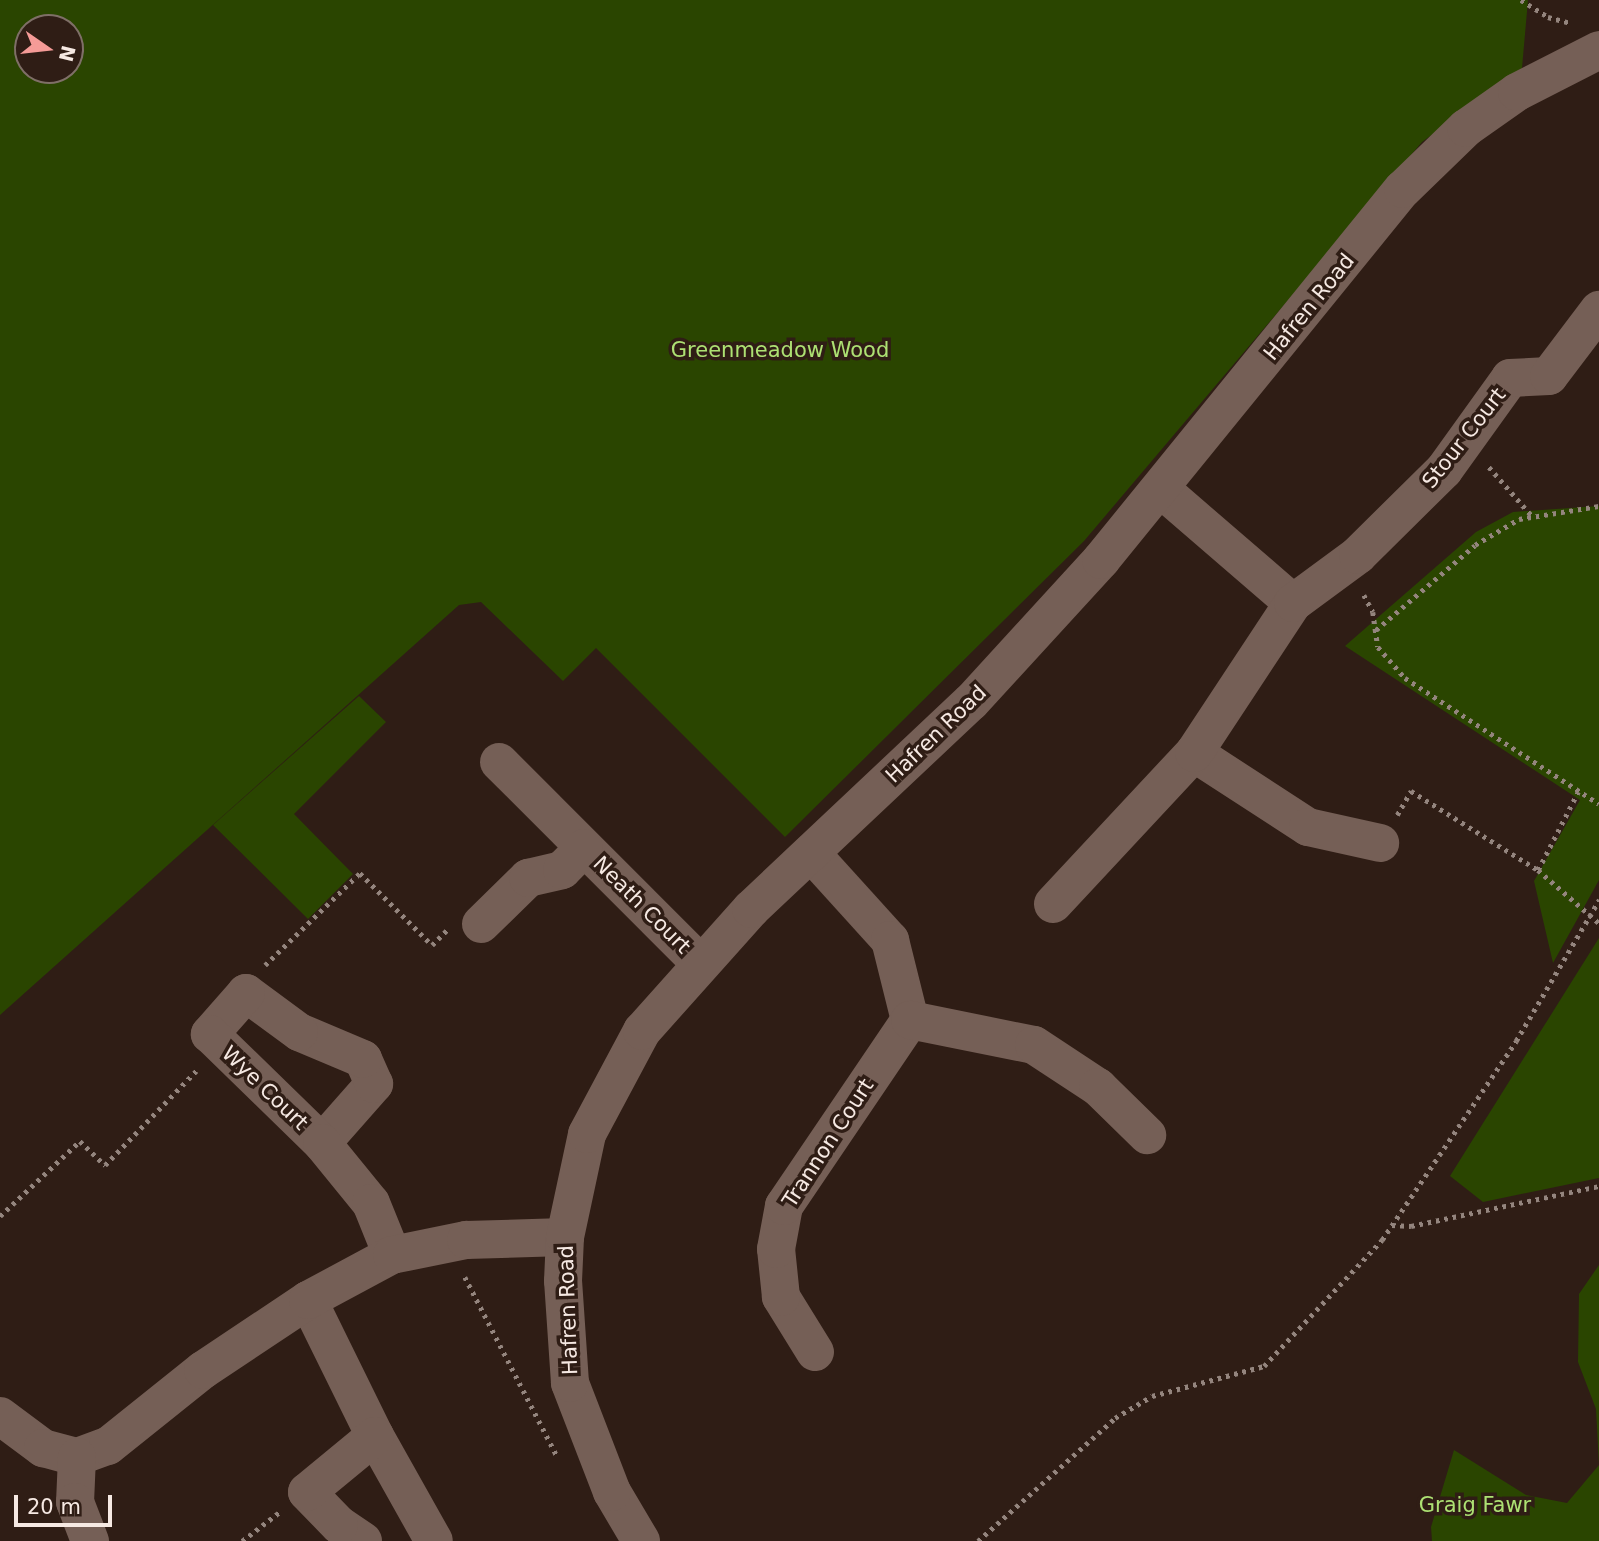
<!DOCTYPE html>
<html>
<head>
<meta charset="utf-8">
<style>
	body { margin:0 }
	#map { position:relative; width:1599px; height:1541px; overflow:hidden; background:#2f1d15; font-family:"DejaVu Sans",sans-serif }
	div>[style] { position:absolute }
	.green>* { inset:0; background:#2a4500 }
	.path>* { height:4.5px; margin-top:-2.25px; transform-origin:0; background:repeating-linear-gradient(90deg,#94857e 0 3.5px,transparent 0 8.5px) }
	.minor>* { height:38px; margin:-19px; padding:0 19px; transform-origin:19px; border-radius:19px; background:#755f56 }
	span { translate:-50% -50%; white-space:nowrap; text-align:center; line-height:1.15; -webkit-text-stroke:7px #2f1d15; paint-order:stroke }
	.street-label { font-size:21px; color:#f6e9e3 }
	.park-label { font-size:21px; color:#ade173 }
	.north { position:absolute; left:14px; top:14px; width:70px; height:70px; box-sizing:border-box; background:#2f1d15; border:2px solid #7f6f67; border-radius:50%; rotate:104deg; font-size:19px; font-weight:700; line-height:28px; text-align:center; color:#f6e9e3 }
	.north::after { content:''; display:block; margin:auto; width:24px; height:32px; background:#f59b97; clip-path:polygon(50% 0,100% 100%,50% 72%,0 100%) }
	.scale { position:absolute; left:14px; top:1495px; width:98px; height:32px; box-sizing:border-box; border:4px solid #f6e9e3; border-top:0; padding-left:9px; font-size:21px; line-height:24px; white-space:nowrap; color:#f6e9e3; -webkit-text-stroke:5px #2f1d15; paint-order:stroke }
</style>
</head>
<body>
<div id="map">
	<div class="green">
		<div style="clip-path:polygon(evenodd,0 0,1528px 0,1522px 68px,1422px 142px,1084px 541px,785px 837px,596px 648px,563px 681px,481px 602px,459px 605px,0 1015px,0 0,28px 28px,70px 28px,70px 70px,28px 70px,28px 28px)"></div>
		<div style="clip-path:polygon(1599px 506px,1599px 880px,1553px 963px,1534px 881px,1580px 800px,1345px 646px,1476px 532px,1513px 512px)"></div>
		<div style="clip-path:polygon(359px 696px,386px 722px,294px 814px,353px 874px,308px 919px,213px 825px)"></div>
		<div style="clip-path:polygon(1599px 938px,1599px 1178px,1483px 1202px,1450px 1176px)"></div>
		<div style="clip-path:polygon(1599px 1265px,1599px 1541px,1432px 1541px,1431px 1527px,1454px 1450px,1526px 1495px,1567px 1503px,1599px 1465px,1596px 1409px,1578px 1362px,1579px 1294px)"></div>
	</div>
	<div class="path">
		<div style="left:1521px;top:0;width:32px;rotate:32deg"></div>
		<div style="left:1548px;top:17px;width:24px;rotate:15deg"></div>
		<div style="left:1489px;top:467px;width:65px;rotate:48.7deg"></div>
		<div style="left:1364px;top:595px;width:19px;rotate:62deg"></div>
		<div style="left:1373px;top:612px;width:35px;rotate:82deg"></div>
		<div style="left:1378px;top:647px;width:41px;rotate:48.9deg"></div>
		<div style="left:1405px;top:678px;width:231px;rotate:33deg"></div>
		<div style="left:1376px;top:630px;width:130px;rotate:-40.6deg"></div>
		<div style="left:1475px;top:545px;width:51px;rotate:-30.6deg"></div>
		<div style="left:1519px;top:519px;width:81px;rotate:-9.2deg"></div>
		<div style="left:1397px;top:815px;width:28px;rotate:-60deg"></div>
		<div style="left:1411px;top:791px;width:150px;rotate:31.9deg"></div>
		<div style="left:1538px;top:870px;width:81px;rotate:41deg"></div>
		<div style="left:1538px;top:870px;width:88px;rotate:-62.9deg"></div>
		<div style="left:265px;top:965px;width:132px;rotate:-44.1deg"></div>
		<div style="left:360px;top:873px;width:102px;rotate:45deg"></div>
		<div style="left:432px;top:945px;width:21px;rotate:-45deg"></div>
		<div style="left:0;top:1216px;width:110px;rotate:-43.2deg"></div>
		<div style="left:80px;top:1141px;width:35px;rotate:44deg"></div>
		<div style="left:105px;top:1165px;width:131px;rotate:-45.9deg"></div>
		<div style="left:1392px;top:1225px;width:19px;rotate:3deg"></div>
		<div style="left:1411px;top:1226px;width:192px;rotate:-12deg"></div>
		<div style="left:465px;top:1277px;width:201px;rotate:62.8deg"></div>
		<div style="left:242px;top:1541px;width:49px;rotate:-37.6deg"></div>
		<div style="left:978px;top:1541px;width:184px;rotate:-41.9deg"></div>
		<div style="left:1115px;top:1418px;width:43px;rotate:-30.7deg"></div>
		<div style="left:1152px;top:1396px;width:116px;rotate:-15deg"></div>
		<div style="left:1264px;top:1366px;width:173px;rotate:-46.9deg"></div>
		<div style="left:1382px;top:1240px;width:240px;rotate:-56deg"></div>
		<div style="left:1516px;top:1041px;width:164px;rotate:-59.5deg"></div>
	</div>
	<div class="minor">
		<div style="left:1162px;top:490px;width:173px;rotate:40.8deg"></div>
		<div style="left:1194px;top:753px;width:136px;rotate:33deg"></div>
		<div style="left:1308px;top:827px;width:74px;rotate:12.5deg"></div>
		<div style="left:499px;top:762px;width:284px;rotate:45deg"></div>
		<div style="left:811px;top:853px;width:118px;rotate:47.8deg"></div>
		<div style="left:890px;top:940px;width:82px;rotate:76deg"></div>
		<div style="left:1053px;top:904px;width:207px;rotate:-47deg"></div>
		<div style="left:1194px;top:753px;width:180px;rotate:-56.6deg"></div>
		<div style="left:1293px;top:603px;width:81px;rotate:-36.4deg"></div>
		<div style="left:1358px;top:555px;width:121px;rotate:-44.7deg"></div>
		<div style="left:1444px;top:470px;width:113px;rotate:-54.3deg"></div>
		<div style="left:1510px;top:378px;width:39px;rotate:-3deg"></div>
		<div style="left:1549px;top:376px;width:83px;rotate:-52.9deg"></div>
		<div style="left:481px;top:924px;width:66px;rotate:-44.4deg"></div>
		<div style="left:528px;top:878px;width:35px;rotate:-13deg"></div>
		<div style="left:562px;top:870px;width:31px;rotate:-45deg"></div>
		<div style="left:322px;top:1143px;width:79px;rotate:-48.6deg"></div>
		<div style="left:374px;top:1084px;width:27px;rotate:-114deg"></div>
		<div style="left:363px;top:1059px;width:69px;rotate:-157.1deg"></div>
		<div style="left:299px;top:1032px;width:66px;rotate:-143.7deg"></div>
		<div style="left:246px;top:993px;width:55px;rotate:131.3deg"></div>
		<div style="left:210px;top:1034px;width:156px;rotate:44.2deg"></div>
		<div style="left:322px;top:1143px;width:77px;rotate:50.8deg"></div>
		<div style="left:371px;top:1203px;width:56px;rotate:68deg"></div>
		<div style="left:308px;top:1300px;width:152px;rotate:63.8deg"></div>
		<div style="left:375px;top:1436px;width:120px;rotate:60.7deg"></div>
		<div style="left:815px;top:1352px;width:65px;rotate:-121.7deg"></div>
		<div style="left:781px;top:1297px;width:48px;rotate:-95.9deg"></div>
		<div style="left:776px;top:1249px;width:44px;rotate:-79.5deg"></div>
		<div style="left:784px;top:1206px;width:225px;rotate:-55.9deg"></div>
		<div style="left:910px;top:1020px;width:126px;rotate:11.4deg"></div>
		<div style="left:1034px;top:1045px;width:77px;rotate:33.3deg"></div>
		<div style="left:1098px;top:1087px;width:69px;rotate:44.4deg"></div>
		<div style="left:0;top:1416px;width:54px;rotate:36.7deg"></div>
		<div style="left:43px;top:1448px;width:35px;rotate:15deg"></div>
		<div style="left:77px;top:1457px;width:33px;rotate:-20deg"></div>
		<div style="left:108px;top:1446px;width:122px;rotate:-38.7deg"></div>
		<div style="left:203px;top:1370px;width:126px;rotate:-33.7deg"></div>
		<div style="left:308px;top:1300px;width:95px;rotate:-28.2deg"></div>
		<div style="left:392px;top:1255px;width:76px;rotate:-11.5deg"></div>
		<div style="left:466px;top:1240px;width:99px;rotate:-1.7deg"></div>
		<div style="left:77px;top:1457px;width:45px;rotate:92.5deg"></div>
		<div style="left:75px;top:1502px;width:42px;rotate:69deg"></div>
		<div style="left:363px;top:1541px;width:29px;rotate:-146deg"></div>
		<div style="left:339px;top:1525px;width:46px;rotate:-134.1deg"></div>
		<div style="left:307px;top:1492px;width:88px;rotate:-39.5deg"></div>
		<div style="left:641px;top:1541px;width:57px;rotate:-120.6deg"></div>
		<div style="left:612px;top:1492px;width:117px;rotate:-111.1deg"></div>
		<div style="left:570px;top:1383px;width:102px;rotate:-93.9deg"></div>
		<div style="left:563px;top:1281px;width:44px;rotate:-87.4deg"></div>
		<div style="left:565px;top:1237px;width:105px;rotate:-77.9deg"></div>
		<div style="left:587px;top:1134px;width:117px;rotate:-61.9deg"></div>
		<div style="left:642px;top:1031px;width:164px;rotate:-48.2deg"></div>
		<div style="left:751px;top:909px;width:302px;rotate:-43.3deg"></div>
		<div style="left:971px;top:702px;width:193px;rotate:-47.5deg"></div>
		<div style="left:1101px;top:560px;width:478px;rotate:-50.9deg"></div>
		<div style="left:1403px;top:189px;width:88px;rotate:-44.1deg"></div>
		<div style="left:1466px;top:128px;width:62px;rotate:-35.2deg"></div>
		<div style="left:1517px;top:92px;width:92px;rotate:-27.1deg"></div>
	</div>
	<div class="street-label">
		<span style="left:1309px;top:307px;rotate:-51deg">Hafren Road</span>
		<span style="left:1464px;top:438px;rotate:-52deg">Stour Court</span>
		<span style="left:936px;top:734px;rotate:-44deg">Hafren Road</span>
		<span style="left:642px;top:905px;rotate:45deg">Neath Court</span>
		<span style="left:265px;top:1088px;rotate:44deg">Wye Court</span>
		<span style="left:828px;top:1143px;rotate:-57deg">Trannon Court</span>
		<span style="left:568px;top:1310px;rotate:-92deg">Hafren Road</span>
	</div>
	<div class="park-label">
		<span style="left:780px;top:350px">Greenmeadow Wood</span>
		<span style="left:1475px;top:1505px">Graig Fawr</span>
	</div>
	<div class="north">N</div>
	<div class="scale">20 m</div>
</div>
</body>
</html>
